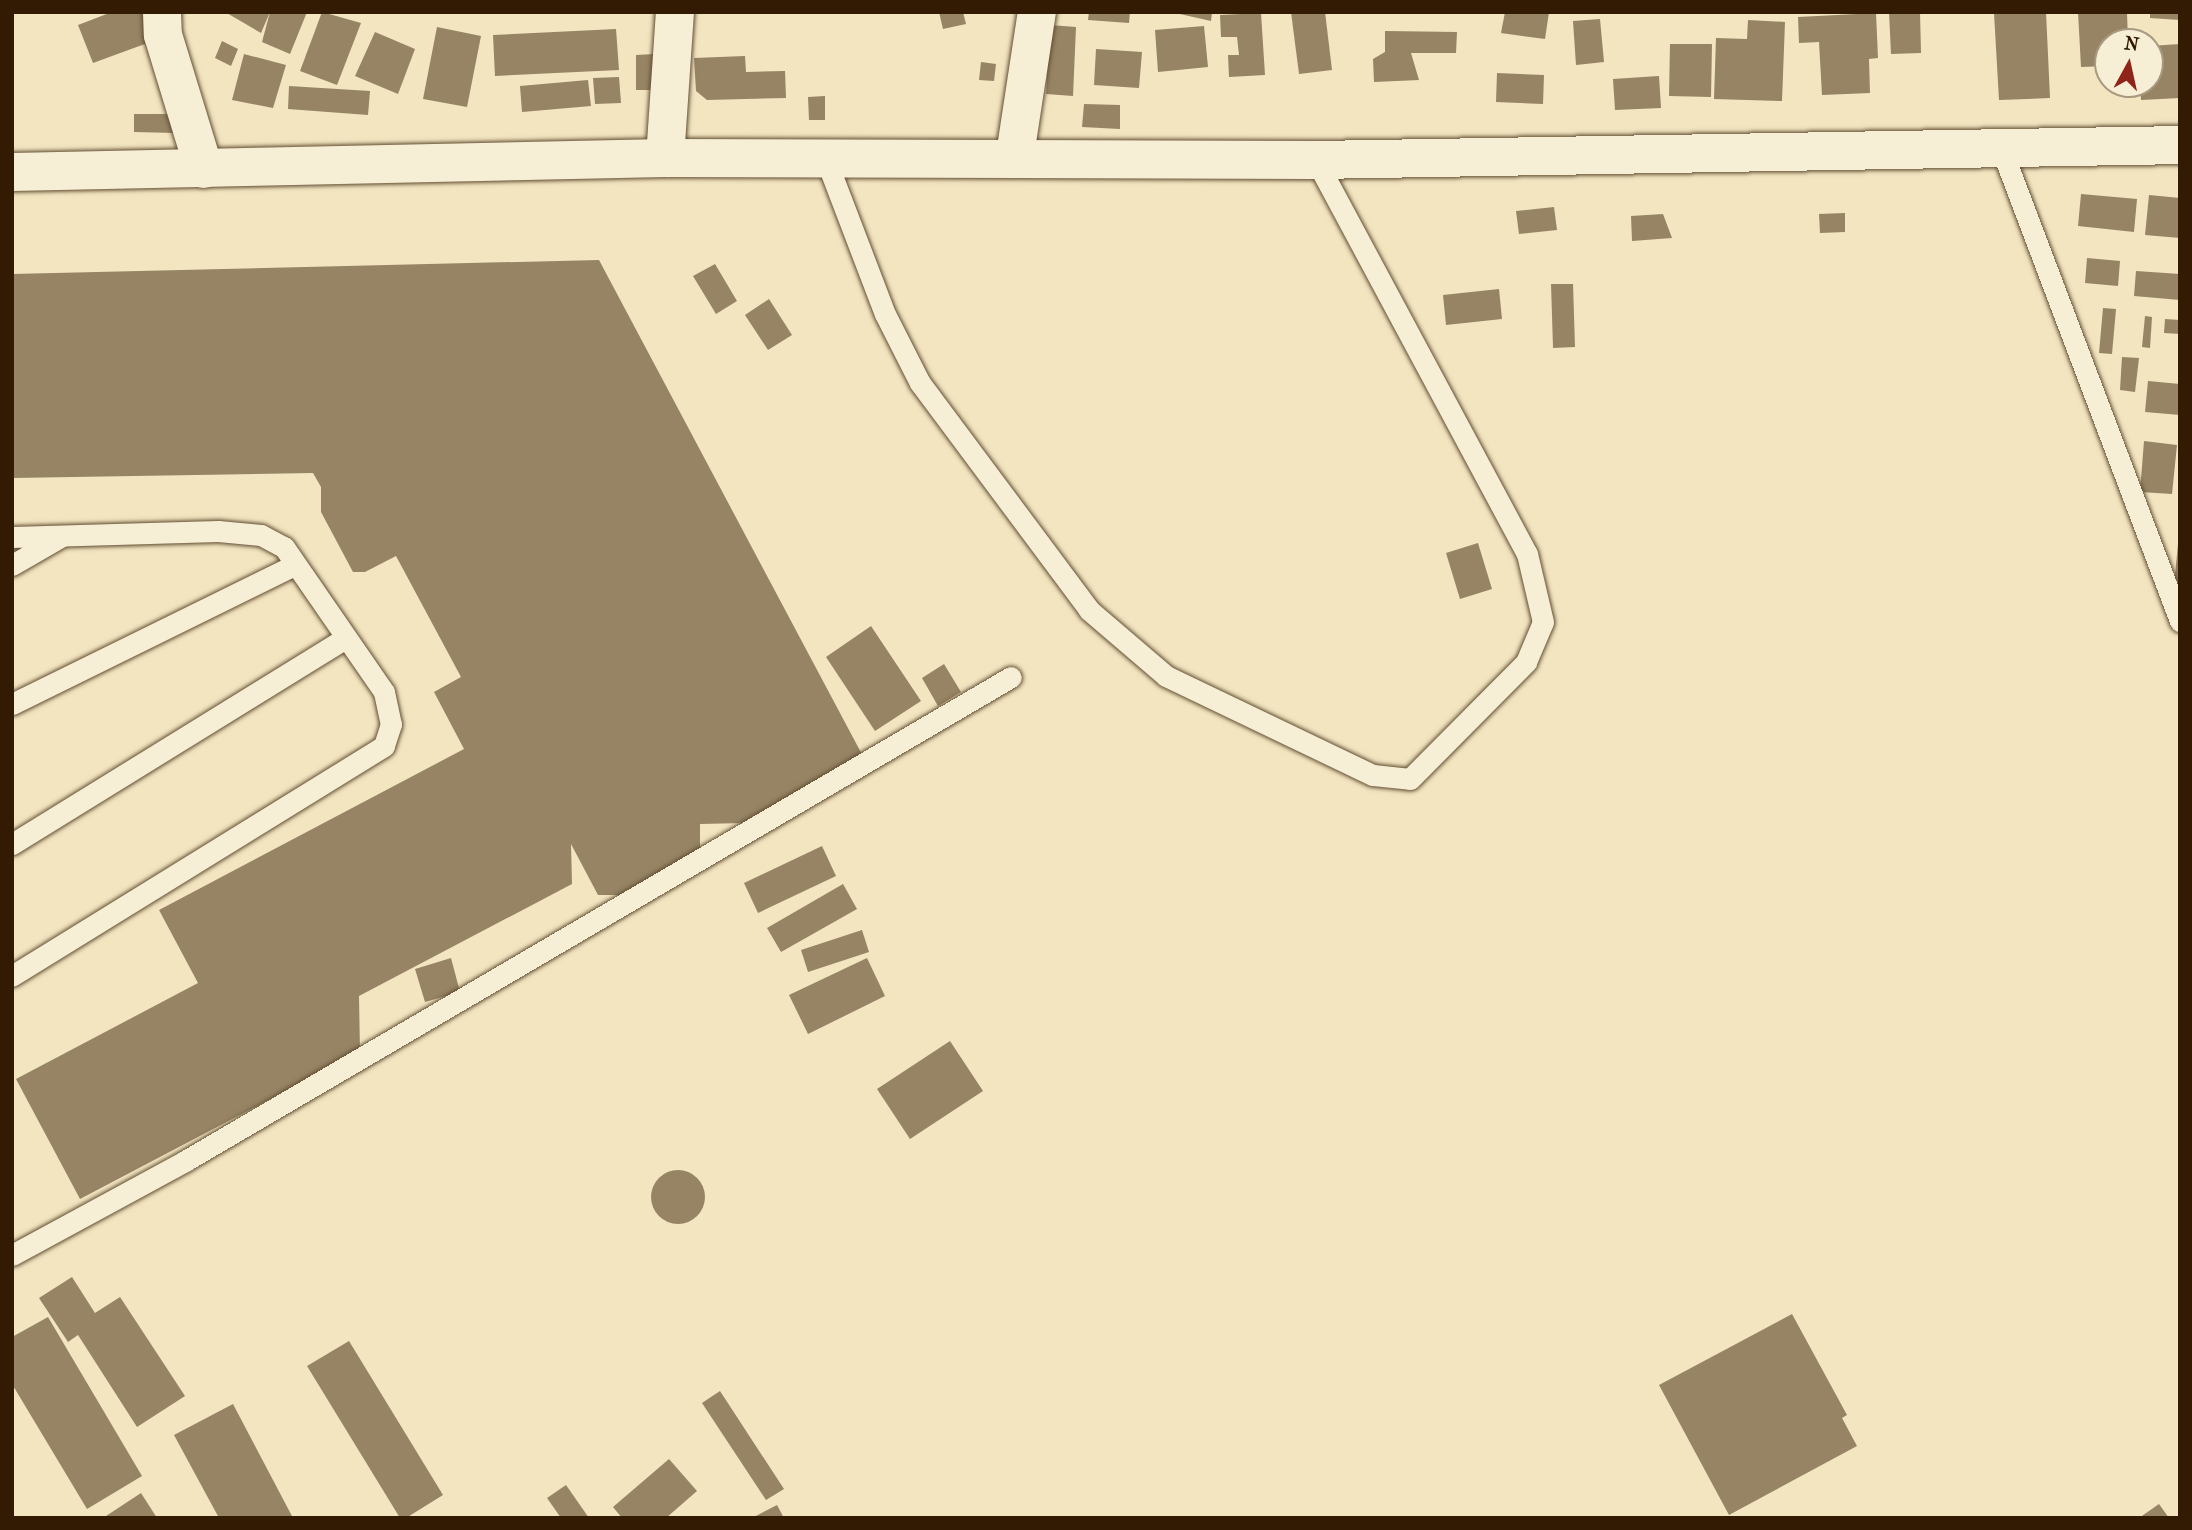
<!DOCTYPE html>
<html>
<head>
<meta charset="utf-8">
<style>
	body { margin:0 }
	#map { position:relative; width:2192px; height:1530px; overflow:hidden; background:#f2e5c0; font-family:"IM FELL French Canon",serif }
	div>[style] { position:absolute }
	.building>* { inset:0; background:#968465 }
	.round { border-radius:50% }
	.roads { filter:drop-shadow(0 0 2px #624e32) drop-shadow(0 0 2px #624e32) }
	.service>* { height:21px; margin:-10.5px; padding:0 10.5px; transform-origin:10.5px; border-radius:10.5px; background:#f7eed6 }
	.minor>* { height:38px; margin:-19px; padding:0 19px; transform-origin:19px; border-radius:19px; background:#f7eed6 }
	.tertiary>* { height:38px; margin:-19px; padding:0 19px; transform-origin:19px; border-radius:19px; background:#f7eed6 }
	span { translate:-50% -50%; white-space:nowrap; text-align:center; line-height:1.15; -webkit-text-stroke:6px #f7eed6; paint-order:stroke }
	.frame { position:absolute; inset:0; border:14px solid #321b02; pointer-events:none }
	.north { position:absolute; left:2094px; top:28px; width:70px; height:70px; box-sizing:border-box; background:#f7eed6; border:2px solid #a89a81; border-radius:50%; rotate:8deg; font-size:19px; font-weight:700; line-height:28px; text-align:center; color:#321b02 }
	.north::after { content:''; display:block; margin:auto; width:24px; height:32px; background:#8f2418; clip-path:polygon(50% 0,100% 100%,50% 72%,0 100%) }
</style>
</head>
<body>
<div id="map">
	<div class="building">
		<div style="clip-path:polygon(112px 12px,142px 12px,153px 41px,93px 63px,78px 25px)"></div>
		<div style="clip-path:polygon(225px 12px,270px 12px,261px 33px)"></div>
		<div style="clip-path:polygon(270px 12px,307px 12px,290px 54px,262px 42px)"></div>
		<div style="clip-path:polygon(322px 12px,361px 23px,337px 85px,300px 71px)"></div>
		<div style="clip-path:polygon(939px 12px,963px 12px,966px 24px,943px 29px)"></div>
		<div style="clip-path:polygon(1089px 12px,1130px 12px,1129px 23px,1088px 20px)"></div>
		<div style="clip-path:polygon(1171px 12px,1212px 12px,1211px 21px)"></div>
		<div style="clip-path:polygon(1291px 12px,1325px 12px,1332px 70px,1299px 74px)"></div>
		<div style="clip-path:polygon(1505px 12px,1549px 12px,1545px 39px,1501px 33px)"></div>
		<div style="clip-path:polygon(1889px 12px,1920px 12px,1921px 53px,1891px 54px)"></div>
		<div style="clip-path:polygon(2007px 12px,2046px 12px,2050px 98px,1999px 100px,1994px 13px)"></div>
		<div style="clip-path:polygon(2078px 12px,2127px 12px,2128px 42px,2108px 42px,2108px 66px,2081px 67px)"></div>
		<div style="clip-path:polygon(2150px 12px,2180px 12px,2180px 20px,2150px 18px)"></div>
		<div style="clip-path:polygon(1261px 13px,1265px 75px,1229px 77px,1228px 55px,1239px 55px,1237px 37px,1221px 37px,1220px 15px)"></div>
		<div style="clip-path:polygon(1876px 13px,1878px 58px,1869px 59px,1870px 93px,1822px 95px,1819px 42px,1799px 43px,1798px 17px)"></div>
		<div style="clip-path:polygon(1600px 19px,1604px 62px,1576px 65px,1573px 21px)"></div>
		<div style="clip-path:polygon(1748px 20px,1785px 22px,1782px 101px,1714px 99px,1716px 38px,1747px 39px)"></div>
		<div style="clip-path:polygon(1050px 25px,1076px 27px,1073px 96px,1046px 94px)"></div>
		<div style="clip-path:polygon(1204px 26px,1208px 67px,1158px 72px,1155px 30px)"></div>
		<div style="clip-path:polygon(437px 27px,481px 36px,467px 107px,423px 99px)"></div>
		<div style="clip-path:polygon(616px 29px,619px 70px,495px 76px,493px 35px)"></div>
		<div style="clip-path:polygon(1385px 31px,1457px 32px,1456px 53px,1411px 53px,1419px 80px,1374px 82px,1373px 59px,1385px 52px)"></div>
		<div style="clip-path:polygon(375px 32px,415px 49px,398px 94px,355px 76px)"></div>
		<div style="clip-path:polygon(222px 41px,238px 49px,231px 66px,215px 58px)"></div>
		<div style="clip-path:polygon(1670px 44px,1712px 44px,1711px 97px,1669px 96px)"></div>
		<div style="clip-path:polygon(2180px 44px,2180px 98px,2141px 100px,2140px 84px,2150px 84px,2150px 46px)"></div>
		<div style="clip-path:polygon(1096px 49px,1142px 52px,1139px 88px,1094px 85px)"></div>
		<div style="clip-path:polygon(244px 54px,286px 65px,273px 108px,232px 100px)"></div>
		<div style="clip-path:polygon(654px 54px,654px 90px,636px 90px,636px 55px)"></div>
		<div style="clip-path:polygon(745px 56px,746px 72px,785px 71px,786px 98px,707px 100px,696px 91px,694px 58px)"></div>
		<div style="clip-path:polygon(981px 62px,996px 64px,994px 81px,979px 80px)"></div>
		<div style="clip-path:polygon(1497px 73px,1544px 75px,1543px 104px,1496px 102px)"></div>
		<div style="clip-path:polygon(1659px 76px,1661px 108px,1615px 110px,1613px 79px)"></div>
		<div style="clip-path:polygon(619px 77px,621px 103px,595px 104px,593px 78px)"></div>
		<div style="clip-path:polygon(588px 80px,591px 106px,522px 112px,520px 86px)"></div>
		<div style="clip-path:polygon(289px 86px,370px 91px,368px 115px,288px 109px)"></div>
		<div style="clip-path:polygon(825px 96px,825px 120px,809px 120px,808px 97px)"></div>
		<div style="clip-path:polygon(1084px 104px,1120px 105px,1120px 129px,1082px 127px)"></div>
		<div style="clip-path:polygon(134px 114px,175px 114px,175px 133px,134px 132px)"></div>
		<div style="clip-path:polygon(2081px 194px,2137px 199px,2134px 232px,2078px 226px)"></div>
		<div style="clip-path:polygon(2149px 195px,2180px 198px,2180px 238px,2145px 235px)"></div>
		<div style="clip-path:polygon(1554px 207px,1557px 230px,1519px 234px,1516px 211px)"></div>
		<div style="clip-path:polygon(1845px 213px,1845px 232px,1820px 233px,1819px 214px)"></div>
		<div style="clip-path:polygon(1663px 214px,1672px 238px,1632px 241px,1631px 216px)"></div>
		<div style="clip-path:polygon(2087px 258px,2120px 261px,2118px 286px,2085px 283px)"></div>
		<div style="clip-path:polygon(599px 260px,865px 760px,745px 823px,700px 824px,700px 856px,626px 895px,598px 895px,571px 844px,572px 884px,359px 996px,360px 1052px,80px 1199px,16px 1079px,198px 983px,159px 910px,464px 749px,434px 692px,461px 677px,396px 556px,365px 572px,353px 572px,321px 512px,321px 487px,313px 473px,12px 478px,12px 274px)"></div>
		<div style="clip-path:polygon(715px 264px,737px 301px,716px 314px,693px 276px)"></div>
		<div style="clip-path:polygon(2136px 271px,2180px 274px,2180px 300px,2134px 296px)"></div>
		<div style="clip-path:polygon(1551px 284px,1573px 284px,1575px 347px,1553px 348px)"></div>
		<div style="clip-path:polygon(1499px 289px,1502px 319px,1446px 325px,1443px 295px)"></div>
		<div style="clip-path:polygon(769px 299px,792px 335px,768px 350px,745px 315px)"></div>
		<div style="clip-path:polygon(2103px 308px,2116px 309px,2112px 354px,2099px 353px)"></div>
		<div style="clip-path:polygon(2145px 316px,2152px 317px,2150px 348px,2142px 347px)"></div>
		<div style="clip-path:polygon(2165px 319px,2180px 320px,2180px 334px,2164px 333px)"></div>
		<div style="clip-path:polygon(2122px 357px,2139px 358px,2135px 392px,2120px 390px)"></div>
		<div style="clip-path:polygon(2148px 381px,2180px 384px,2180px 415px,2145px 412px)"></div>
		<div style="clip-path:polygon(2144px 441px,2177px 445px,2172px 494px,2140px 492px)"></div>
		<div style="clip-path:polygon(1478px 543px,1492px 589px,1460px 599px,1446px 553px)"></div>
		<div style="clip-path:polygon(2178px 544px,2180px 544px,2180px 586px,2174px 585px)"></div>
		<div style="clip-path:polygon(871px 626px,921px 701px,875px 731px,826px 657px)"></div>
		<div style="clip-path:polygon(944px 664px,961px 692px,938px 706px,922px 678px)"></div>
		<div style="clip-path:polygon(822px 846px,836px 876px,758px 913px,744px 883px)"></div>
		<div style="clip-path:polygon(843px 884px,857px 909px,781px 952px,767px 928px)"></div>
		<div style="clip-path:polygon(862px 930px,869px 952px,808px 972px,801px 950px)"></div>
		<div style="clip-path:polygon(451px 958px,460px 992px,425px 1002px,415px 969px)"></div>
		<div style="clip-path:polygon(867px 958px,885px 996px,808px 1034px,789px 995px)"></div>
		<div style="clip-path:polygon(950px 1041px,983px 1091px,910px 1139px,877px 1089px)"></div>
		<div class="round" style="left:651px;top:1170px;width:54px;height:54px"></div>
		<div style="clip-path:polygon(72px 1277px,95px 1313px,120px 1297px,185px 1396px,137px 1427px,78px 1335px,68px 1342px,39px 1298px)"></div>
		<div style="clip-path:polygon(1792px 1314px,1847px 1415px,1842px 1418px,1857px 1446px,1729px 1515px,1659px 1385px)"></div>
		<div style="clip-path:polygon(48px 1317px,142px 1476px,87px 1509px,12px 1384px,12px 1337px)"></div>
		<div style="clip-path:polygon(349px 1341px,443px 1495px,406px 1518px,400px 1518px,307px 1366px)"></div>
		<div style="clip-path:polygon(720px 1391px,784px 1489px,766px 1500px,702px 1403px)"></div>
		<div style="clip-path:polygon(233px 1404px,293px 1518px,219px 1518px,174px 1435px)"></div>
		<div style="clip-path:polygon(669px 1459px,697px 1491px,666px 1518px,622px 1518px,613px 1507px)"></div>
		<div style="clip-path:polygon(566px 1485px,589px 1518px,561px 1518px,547px 1498px)"></div>
		<div style="clip-path:polygon(141px 1493px,157px 1518px,103px 1518px)"></div>
		<div style="clip-path:polygon(2159px 1504px,2169px 1518px,2139px 1518px)"></div>
		<div style="clip-path:polygon(777px 1505px,784px 1518px,752px 1518px)"></div>
	</div>
	<div class="roads">
		<div class="service">
			<div style="left:2001px;top:148px;width:506px;rotate:69.27deg"></div>
			<div style="left:825px;top:157px;width:168px;rotate:69.1deg"></div>
			<div style="left:885px;top:314px;width:77px;rotate:63.1deg"></div>
			<div style="left:920px;top:383px;width:283px;rotate:53.3deg"></div>
			<div style="left:1089px;top:610px;width:101px;rotate:40.6deg"></div>
			<div style="left:1166px;top:676px;width:229px;rotate:25.6deg"></div>
			<div style="left:1373px;top:775px;width:37px;rotate:6deg"></div>
			<div style="left:1410px;top:779px;width:165px;rotate:-45.2deg"></div>
			<div style="left:1526px;top:662px;width:43px;rotate:-67deg"></div>
			<div style="left:1543px;top:622px;width:70px;rotate:-103.2deg"></div>
			<div style="left:1527px;top:554px;width:447px;rotate:-118.2deg"></div>
			<div style="left:12px;top:537px;width:206px;rotate:-1.7deg"></div>
			<div style="left:218px;top:531px;width:43px;rotate:5.3deg"></div>
			<div style="left:261px;top:535px;width:26px;rotate:28deg"></div>
			<div style="left:284px;top:547px;width:176px;rotate:55.4deg"></div>
			<div style="left:384px;top:692px;width:33px;rotate:78deg"></div>
			<div style="left:391px;top:724px;width:23px;rotate:108deg"></div>
			<div style="left:384px;top:746px;width:437px;rotate:148.3deg"></div>
			<div style="left:12px;top:565px;width:58px;rotate:-30.1deg"></div>
			<div style="left:12px;top:704px;width:315px;rotate:-26.2deg"></div>
			<div style="left:12px;top:844px;width:392px;rotate:-31.7deg"></div>
			<div style="left:12px;top:1255px;width:197px;rotate:-28.5deg"></div>
			<div style="left:185px;top:1161px;width:957px;rotate:-30.37deg"></div>
		</div>
		<div class="minor">
			<div style="left:162px;top:12px;width:23px;rotate:88deg"></div>
			<div style="left:163px;top:35px;width:140px;rotate:73deg"></div>
			<div style="left:1015px;top:155px;width:145px;rotate:-81.3deg"></div>
			<div style="left:665px;top:158px;width:146px;rotate:-86.1deg"></div>
		</div>
		<div class="tertiary">
			<div style="left:12px;top:172px;width:653px;rotate:-1.23deg"></div>
			<div style="left:665px;top:158px;width:651px;rotate:0.18deg"></div>
			<div style="left:1316px;top:160px;width:864px;rotate:-0.99deg"></div>
		</div>
	</div>
	<div class="frame"></div>
	<div class="north">N</div>
</div>
</body>
</html>
